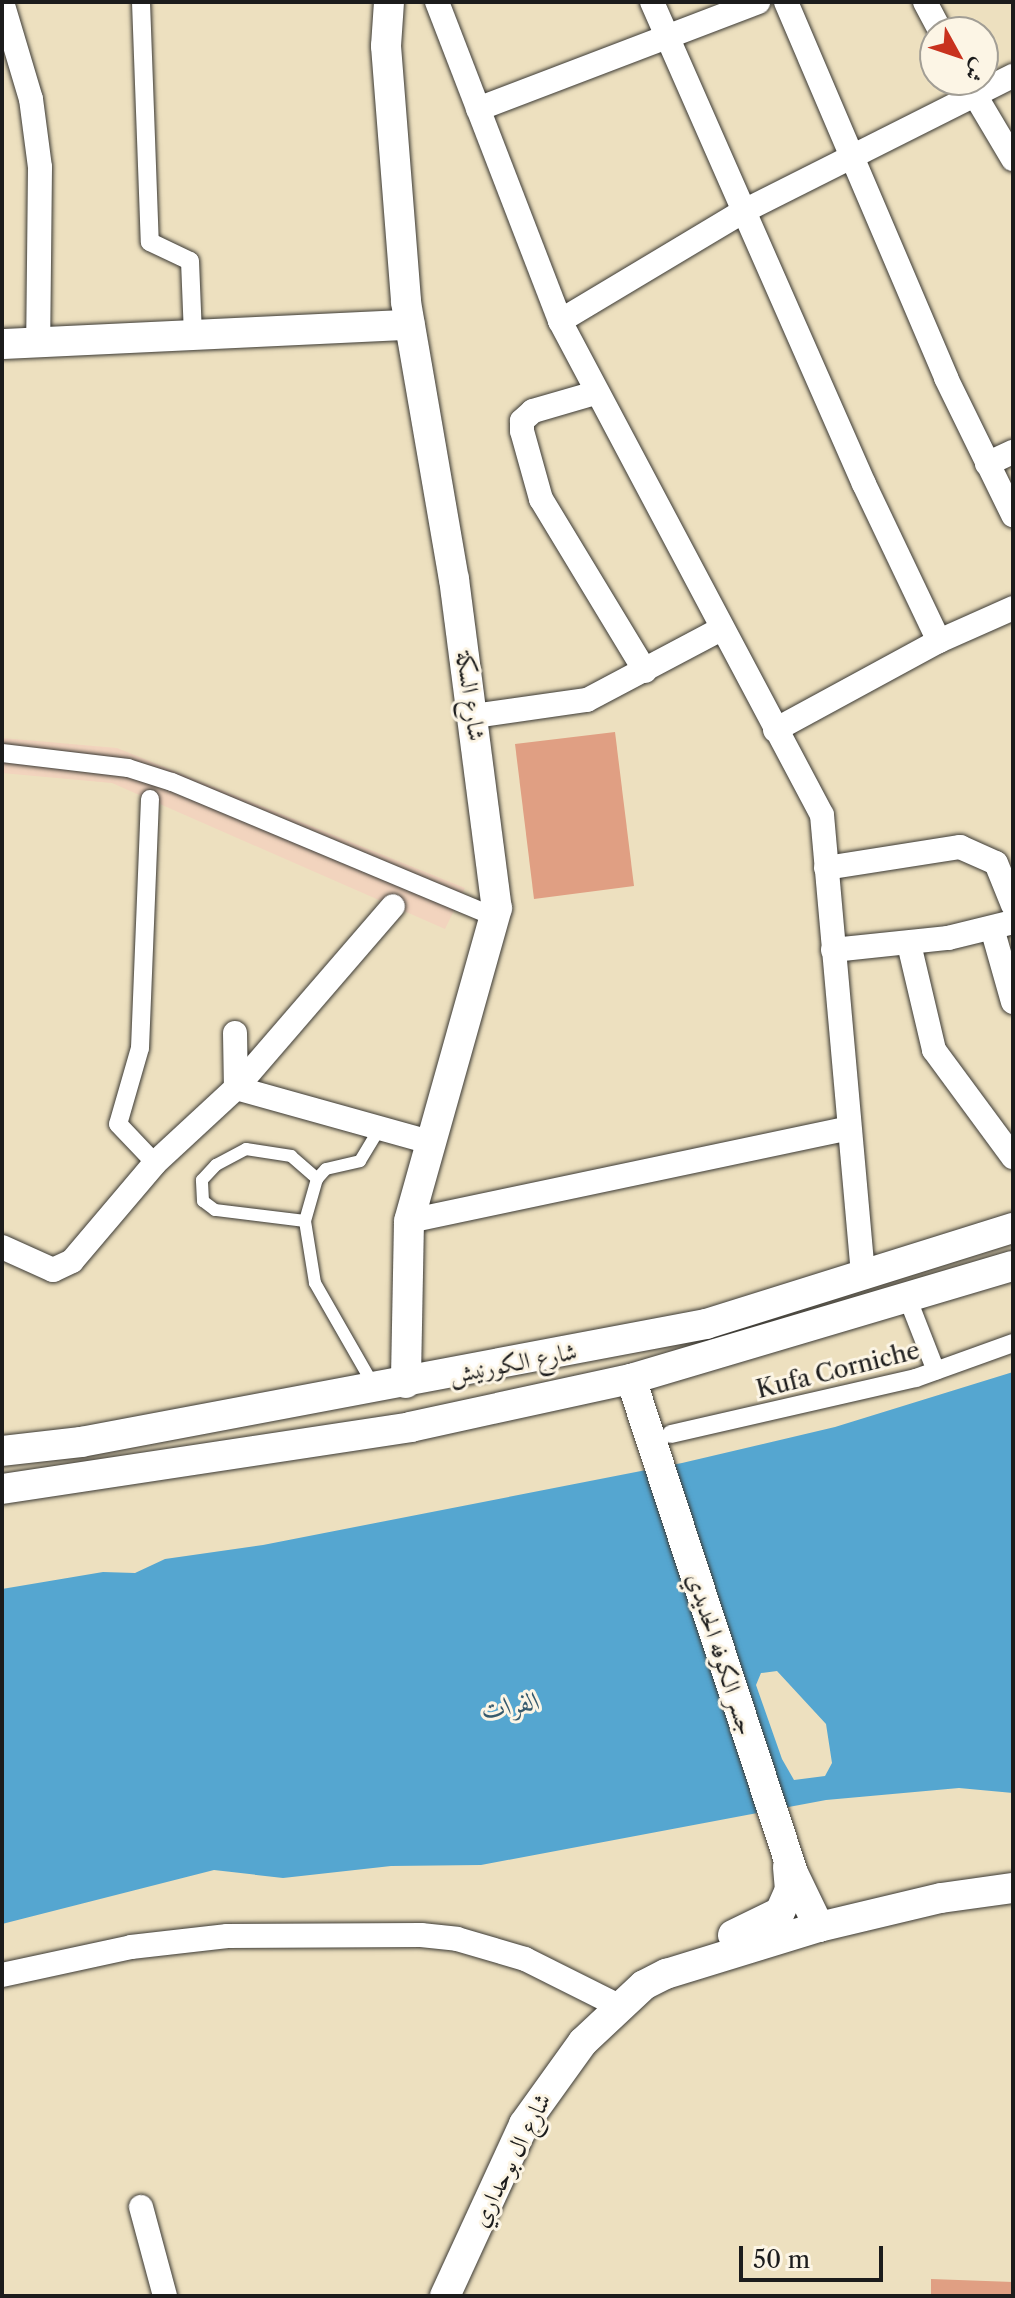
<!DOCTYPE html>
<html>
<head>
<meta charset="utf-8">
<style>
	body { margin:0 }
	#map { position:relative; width:1015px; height:2298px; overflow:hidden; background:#ede0bf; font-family:"Libre Caslon Text",Amiri,serif }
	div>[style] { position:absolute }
	.built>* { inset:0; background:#f2d4be }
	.water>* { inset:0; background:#55a6d0 }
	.building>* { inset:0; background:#e09f83 }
	.roads { filter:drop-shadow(0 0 2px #3b3934) drop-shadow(0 0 2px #3b3934) }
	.service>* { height:12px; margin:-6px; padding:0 6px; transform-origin:6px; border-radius:6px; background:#fff }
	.pedestrian>* { height:18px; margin:-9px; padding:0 9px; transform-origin:9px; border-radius:9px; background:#fff }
	.minor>* { height:24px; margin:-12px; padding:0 12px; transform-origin:12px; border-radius:12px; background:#fff }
	.tertiary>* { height:30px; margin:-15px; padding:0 15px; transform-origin:15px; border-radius:15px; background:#fff }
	span { translate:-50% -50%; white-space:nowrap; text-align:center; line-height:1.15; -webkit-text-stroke:6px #fcf5e5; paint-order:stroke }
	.street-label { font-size:24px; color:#1c1c1c }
	.water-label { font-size:26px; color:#365a6d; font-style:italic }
	.frame { position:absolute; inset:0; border:4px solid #1c1c1c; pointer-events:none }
	.north { position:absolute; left:919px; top:16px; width:80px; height:80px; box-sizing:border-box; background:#fcf5e5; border:2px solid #a29e95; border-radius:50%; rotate:130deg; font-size:22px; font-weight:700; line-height:32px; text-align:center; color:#1c1c1c }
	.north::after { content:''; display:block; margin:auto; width:28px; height:36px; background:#c8321e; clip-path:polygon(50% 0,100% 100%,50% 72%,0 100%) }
	.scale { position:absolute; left:739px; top:2246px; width:144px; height:36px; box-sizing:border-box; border:4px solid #1c1c1c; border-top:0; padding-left:10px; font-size:24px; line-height:28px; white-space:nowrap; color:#1c1c1c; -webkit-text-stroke:6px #fcf5e5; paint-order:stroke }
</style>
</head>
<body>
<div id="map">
	<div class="built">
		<div style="clip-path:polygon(2px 738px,117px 748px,465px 888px,445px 929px,112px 783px,2px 773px)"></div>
	</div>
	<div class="water">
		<div style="clip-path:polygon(evenodd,1013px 1372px,1013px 1793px,959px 1788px,826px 1800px,481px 1865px,391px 1866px,283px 1878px,214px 1870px,2px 1924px,2px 1589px,103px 1572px,135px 1573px,165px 1559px,263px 1545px,682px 1463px,835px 1427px,1013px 1372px,777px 1671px,826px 1724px,832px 1763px,825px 1776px,794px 1780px,782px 1759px,756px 1685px,761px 1673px,777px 1671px)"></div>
	</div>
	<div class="building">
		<div style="clip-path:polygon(615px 732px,634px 886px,534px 899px,515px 744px)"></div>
		<div style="clip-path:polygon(931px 2279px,1013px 2282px,1013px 2296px,931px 2296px)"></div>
	</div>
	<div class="roads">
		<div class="service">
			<div style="left:305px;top:1221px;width:91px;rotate:-173deg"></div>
			<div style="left:215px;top:1210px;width:15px;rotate:-143deg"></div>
			<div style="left:203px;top:1201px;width:21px;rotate:-93deg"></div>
			<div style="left:202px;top:1180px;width:21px;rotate:-47deg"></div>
			<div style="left:216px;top:1165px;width:34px;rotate:-28deg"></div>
			<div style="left:246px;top:1149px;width:46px;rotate:8.8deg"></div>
			<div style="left:291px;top:1156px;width:35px;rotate:41deg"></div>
			<div style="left:374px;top:1386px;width:119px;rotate:-119.8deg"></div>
			<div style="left:315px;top:1283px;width:63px;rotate:-99.2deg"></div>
			<div style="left:305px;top:1221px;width:44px;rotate:-74.1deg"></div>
			<div style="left:317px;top:1179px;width:13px;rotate:-48deg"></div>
			<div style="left:326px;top:1169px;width:35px;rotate:-13deg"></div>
			<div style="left:360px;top:1161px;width:39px;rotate:-59deg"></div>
		</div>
		<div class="pedestrian">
			<div style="left:141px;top:2px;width:240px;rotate:87.9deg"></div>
			<div style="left:150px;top:242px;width:44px;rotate:25.4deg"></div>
			<div style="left:190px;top:261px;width:76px;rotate:87.7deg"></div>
			<div style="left:2px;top:753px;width:127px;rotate:6.8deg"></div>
			<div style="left:128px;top:768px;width:46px;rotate:17.7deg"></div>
			<div style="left:172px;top:782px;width:349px;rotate:22.7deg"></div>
			<div style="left:150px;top:799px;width:249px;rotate:92.3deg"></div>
			<div style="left:140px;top:1048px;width:79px;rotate:106.1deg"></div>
			<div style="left:118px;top:1124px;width:54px;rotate:46.5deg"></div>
			<div style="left:907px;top:1297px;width:79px;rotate:68.6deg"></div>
			<div style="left:671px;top:1434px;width:251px;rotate:-12.9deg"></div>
			<div style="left:916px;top:1378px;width:103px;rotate:-19.8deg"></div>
		</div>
		<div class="minor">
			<div style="left:2px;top:2px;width:101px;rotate:73.4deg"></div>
			<div style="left:31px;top:99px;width:69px;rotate:82.5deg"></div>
			<div style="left:40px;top:167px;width:177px;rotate:90.6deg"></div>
			<div style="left:437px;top:2px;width:342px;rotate:68.9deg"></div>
			<div style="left:560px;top:321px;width:559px;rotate:62.06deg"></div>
			<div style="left:822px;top:815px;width:464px;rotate:84.9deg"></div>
			<div style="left:652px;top:2px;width:527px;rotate:66.26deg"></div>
			<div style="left:864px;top:484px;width:174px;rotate:64.5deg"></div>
			<div style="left:786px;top:2px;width:409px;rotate:66.9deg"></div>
			<div style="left:946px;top:378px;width:153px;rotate:63.9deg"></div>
			<div style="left:925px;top:2px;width:34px;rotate:62deg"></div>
			<div style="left:966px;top:80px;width:92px;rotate:59.3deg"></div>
			<div style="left:478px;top:109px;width:300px;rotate:-20.9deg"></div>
			<div style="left:560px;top:321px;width:214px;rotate:-30.9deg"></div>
			<div style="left:744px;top:211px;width:301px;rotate:-26.7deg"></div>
			<div style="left:595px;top:393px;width:65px;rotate:163.8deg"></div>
			<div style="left:533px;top:411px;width:15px;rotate:138deg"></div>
			<div style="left:522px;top:421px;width:10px;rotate:90deg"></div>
			<div style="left:522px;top:431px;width:71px;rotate:74.4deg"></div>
			<div style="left:541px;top:499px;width:201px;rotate:58.8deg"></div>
			<div style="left:987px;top:464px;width:29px;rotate:-25deg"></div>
			<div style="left:474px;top:716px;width:114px;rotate:-8.1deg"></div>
			<div style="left:587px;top:700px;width:152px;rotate:-27.9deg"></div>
			<div style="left:775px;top:730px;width:187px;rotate:-28.5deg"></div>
			<div style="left:939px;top:641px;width:81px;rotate:-24deg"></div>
			<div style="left:826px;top:868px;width:136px;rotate:-8.9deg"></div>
			<div style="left:960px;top:847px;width:39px;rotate:24deg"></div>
			<div style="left:996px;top:863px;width:45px;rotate:68deg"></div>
			<div style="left:992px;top:928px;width:77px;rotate:74.2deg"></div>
			<div style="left:909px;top:944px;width:109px;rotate:76.7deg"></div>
			<div style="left:934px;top:1050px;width:133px;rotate:53.6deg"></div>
			<div style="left:833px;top:950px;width:116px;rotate:-6deg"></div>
			<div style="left:948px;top:938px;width:67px;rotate:-13.8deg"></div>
			<div style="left:235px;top:1033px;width:55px;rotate:89deg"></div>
			<div style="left:236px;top:1088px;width:201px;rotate:15.6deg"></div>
			<div style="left:409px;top:1221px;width:447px;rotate:-11.9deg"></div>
			<div style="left:2px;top:1247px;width:56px;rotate:24.3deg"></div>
			<div style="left:53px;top:1270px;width:21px;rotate:-25deg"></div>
			<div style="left:72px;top:1261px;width:128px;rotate:-49.7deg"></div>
			<div style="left:155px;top:1163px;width:110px;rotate:-42.8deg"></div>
			<div style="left:236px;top:1088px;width:240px;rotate:-49.2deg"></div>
			<div style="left:2px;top:1975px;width:132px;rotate:-12.2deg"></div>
			<div style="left:131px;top:1947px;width:97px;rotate:-6.5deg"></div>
			<div style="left:227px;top:1936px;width:194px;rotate:-0.3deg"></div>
			<div style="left:421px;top:1935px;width:36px;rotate:6deg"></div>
			<div style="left:457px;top:1939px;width:71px;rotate:16.4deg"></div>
			<div style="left:525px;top:1959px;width:105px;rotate:26.6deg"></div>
			<div style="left:141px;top:2207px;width:92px;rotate:74.9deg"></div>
		</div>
		<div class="tertiary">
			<div style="left:389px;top:2px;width:44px;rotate:93.9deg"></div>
			<div style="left:386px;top:46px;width:257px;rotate:85.5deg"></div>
			<div style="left:406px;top:302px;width:281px;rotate:80.2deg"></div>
			<div style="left:454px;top:579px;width:332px;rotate:82.6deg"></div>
			<div style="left:497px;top:908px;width:325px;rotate:105.7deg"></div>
			<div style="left:409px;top:1221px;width:162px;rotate:91.1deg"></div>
			<div style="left:2px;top:344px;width:408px;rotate:-2.7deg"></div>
			<div style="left:631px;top:1379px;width:520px;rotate:71.84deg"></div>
			<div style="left:793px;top:1873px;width:60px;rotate:64.3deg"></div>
			<div style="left:2px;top:1451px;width:80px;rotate:-6.5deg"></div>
			<div style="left:81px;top:1442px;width:636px;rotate:-10.69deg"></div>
			<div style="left:706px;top:1324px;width:322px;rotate:-17.4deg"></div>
			<div style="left:2px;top:1489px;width:413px;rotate:-8.6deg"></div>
			<div style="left:410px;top:1427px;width:226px;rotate:-12.3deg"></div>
			<div style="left:631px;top:1379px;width:398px;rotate:-16.5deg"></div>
			<div style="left:733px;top:1935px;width:52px;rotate:-26.1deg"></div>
			<div style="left:780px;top:1912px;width:24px;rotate:-66deg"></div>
			<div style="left:790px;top:1890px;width:23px;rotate:-95deg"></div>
			<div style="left:445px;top:2296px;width:189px;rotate:-65.3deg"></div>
			<div style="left:524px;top:2124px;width:101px;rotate:-54.3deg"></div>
			<div style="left:583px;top:2042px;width:83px;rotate:-43.1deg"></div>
			<div style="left:644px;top:1985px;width:25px;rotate:-27deg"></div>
			<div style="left:666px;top:1974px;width:160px;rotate:-17.1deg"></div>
			<div style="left:819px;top:1927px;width:125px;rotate:-13.4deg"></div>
			<div style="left:941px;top:1898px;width:73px;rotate:-7.9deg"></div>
		</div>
	</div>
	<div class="street-label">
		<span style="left:471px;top:696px;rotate:82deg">شارع السكة</span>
		<span style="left:513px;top:1363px;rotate:-11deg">شارع الكورنيش</span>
		<span style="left:838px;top:1370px;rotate:-14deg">Kufa Corniche</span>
		<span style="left:721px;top:1654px;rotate:72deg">جسر الکوفه الحديدي</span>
		<span style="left:511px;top:2160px;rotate:-63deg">شارع ال بوحداري</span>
	</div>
	<div class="water-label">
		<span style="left:511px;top:1706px;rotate:-10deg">الفرات</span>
	</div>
	<div class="frame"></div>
	<div class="north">ش</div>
	<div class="scale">50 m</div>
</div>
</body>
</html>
